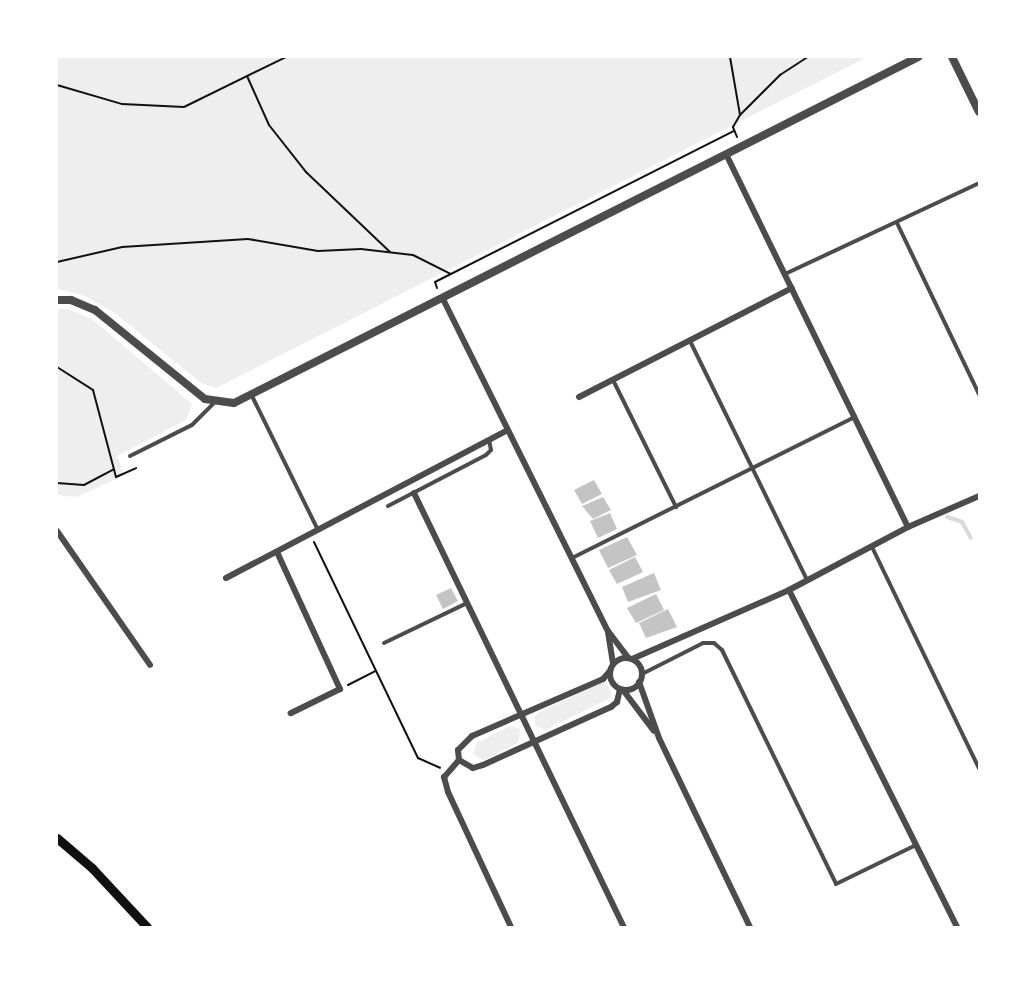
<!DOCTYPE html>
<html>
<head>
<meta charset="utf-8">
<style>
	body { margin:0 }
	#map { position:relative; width:1036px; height:984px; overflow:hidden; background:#fff; font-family:Barlow,sans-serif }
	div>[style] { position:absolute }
	.green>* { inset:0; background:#eee }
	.stream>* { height:4px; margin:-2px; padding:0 2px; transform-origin:2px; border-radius:2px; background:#d9d9d9 }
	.building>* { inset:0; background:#c4c4c4 }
	.path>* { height:2px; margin:-1px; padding:0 1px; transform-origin:1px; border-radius:1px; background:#111 }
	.service>* { height:4px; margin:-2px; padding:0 2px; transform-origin:2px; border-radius:2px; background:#4c4c4c }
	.minor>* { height:6px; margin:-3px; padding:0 3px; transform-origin:3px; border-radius:3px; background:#4c4c4c }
	.minor>.ring { margin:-3px; padding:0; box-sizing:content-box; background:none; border:6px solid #4c4c4c; border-radius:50% }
	.tertiary>* { height:8px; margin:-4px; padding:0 4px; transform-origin:4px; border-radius:4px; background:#4c4c4c }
	.secondary>* { height:9px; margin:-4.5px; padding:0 4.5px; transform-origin:4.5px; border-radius:4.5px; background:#111 }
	span { translate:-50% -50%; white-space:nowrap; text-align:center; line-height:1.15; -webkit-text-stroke:5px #fff; paint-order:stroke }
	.frame { position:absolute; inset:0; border:58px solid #fff; pointer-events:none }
</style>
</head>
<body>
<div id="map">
	<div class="green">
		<div style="clip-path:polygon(57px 57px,867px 57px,216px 388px,201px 383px,115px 313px,83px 295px,57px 289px)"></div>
		<div style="clip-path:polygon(57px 309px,68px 309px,92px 319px,192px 404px,186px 420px,117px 456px,124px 475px,77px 497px,57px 495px)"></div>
		<div style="clip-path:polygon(601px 683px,607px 684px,612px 694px,608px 699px,545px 730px,535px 725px,535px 716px,541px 711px)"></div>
		<div style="clip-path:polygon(510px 726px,520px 729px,519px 742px,484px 760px,473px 754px,477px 743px)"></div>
	</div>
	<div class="stream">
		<div style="left:947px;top:517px;width:16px;rotate:18deg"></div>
		<div style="left:962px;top:522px;width:18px;rotate:61deg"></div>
	</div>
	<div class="building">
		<div style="clip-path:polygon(594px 480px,602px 494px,582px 504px,574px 490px)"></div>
		<div style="clip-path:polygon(603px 497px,611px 510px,593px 519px,582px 506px)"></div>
		<div style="clip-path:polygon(610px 513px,617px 529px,598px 538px,590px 521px)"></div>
		<div style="clip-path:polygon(627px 537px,637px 555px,608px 568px,599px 550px)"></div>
		<div style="clip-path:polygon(635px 557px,643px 572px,617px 584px,609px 570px)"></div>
		<div style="clip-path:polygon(654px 573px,661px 590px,628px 602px,622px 587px)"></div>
		<div style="clip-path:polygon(451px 588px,458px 601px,443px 609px,436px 595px)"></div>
		<div style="clip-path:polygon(656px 594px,664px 610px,636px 623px,627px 608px)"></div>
		<div style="clip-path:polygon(668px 609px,677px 627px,646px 638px,639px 623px)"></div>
	</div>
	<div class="path">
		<div style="left:730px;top:57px;width:59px;rotate:80.2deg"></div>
		<div style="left:247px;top:76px;width:54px;rotate:65.8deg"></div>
		<div style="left:269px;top:125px;width:60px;rotate:51.8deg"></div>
		<div style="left:306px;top:172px;width:116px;rotate:43.6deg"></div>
		<div style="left:57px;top:85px;width:68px;rotate:16.3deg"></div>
		<div style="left:122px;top:104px;width:62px;rotate:2.8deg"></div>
		<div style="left:184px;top:107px;width:114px;rotate:-26.1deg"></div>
		<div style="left:737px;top:137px;width:11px;rotate:-112deg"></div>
		<div style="left:733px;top:127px;width:14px;rotate:-60deg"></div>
		<div style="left:740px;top:115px;width:57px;rotate:-45deg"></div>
		<div style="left:780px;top:75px;width:33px;rotate:-33deg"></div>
		<div style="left:57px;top:262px;width:67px;rotate:-13deg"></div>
		<div style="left:122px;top:247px;width:126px;rotate:-3.6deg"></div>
		<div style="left:248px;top:239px;width:71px;rotate:9.7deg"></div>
		<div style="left:318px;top:251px;width:43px;rotate:-2.7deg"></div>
		<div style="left:361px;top:249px;width:52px;rotate:6.6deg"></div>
		<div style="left:413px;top:255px;width:42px;rotate:26.6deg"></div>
		<div style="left:437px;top:288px;width:6px;rotate:-108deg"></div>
		<div style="left:435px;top:282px;width:335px;rotate:-26.8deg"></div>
		<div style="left:57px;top:367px;width:43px;rotate:32.6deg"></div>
		<div style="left:93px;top:390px;width:90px;rotate:75.2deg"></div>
		<div style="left:116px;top:477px;width:22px;rotate:-24deg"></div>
		<div style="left:57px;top:483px;width:27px;rotate:4deg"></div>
		<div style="left:84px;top:485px;width:34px;rotate:-28deg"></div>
		<div style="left:314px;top:542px;width:240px;rotate:64.3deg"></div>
		<div style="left:418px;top:758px;width:24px;rotate:24deg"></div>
		<div style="left:348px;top:685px;width:30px;rotate:-27deg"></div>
	</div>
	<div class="service">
		<div style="left:897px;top:223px;width:190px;rotate:64.4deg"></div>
		<div style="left:785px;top:274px;width:214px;rotate:-25.1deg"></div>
		<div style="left:690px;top:341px;width:266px;rotate:63.9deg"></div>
		<div style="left:613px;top:380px;width:142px;rotate:63.6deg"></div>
		<div style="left:252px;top:396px;width:147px;rotate:63.8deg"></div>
		<div style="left:130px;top:456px;width:69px;rotate:-26.6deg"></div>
		<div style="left:192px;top:425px;width:33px;rotate:-45deg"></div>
		<div style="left:388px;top:506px;width:110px;rotate:-27.5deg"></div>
		<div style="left:486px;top:455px;width:7px;rotate:-45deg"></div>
		<div style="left:491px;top:450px;width:10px;rotate:-101deg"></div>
		<div style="left:872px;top:547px;width:246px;rotate:64.2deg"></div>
		<div style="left:572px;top:558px;width:316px;rotate:-26.5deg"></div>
		<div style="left:384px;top:643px;width:92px;rotate:-25.7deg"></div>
		<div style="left:642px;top:674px;width:68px;rotate:-26.9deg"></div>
		<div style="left:703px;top:643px;width:11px"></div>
		<div style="left:714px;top:643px;width:11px;rotate:41deg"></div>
		<div style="left:722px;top:650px;width:260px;rotate:64deg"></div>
		<div style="left:836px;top:884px;width:89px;rotate:-26deg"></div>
	</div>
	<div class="minor">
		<div style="left:726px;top:154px;width:415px;rotate:64deg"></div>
		<div style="left:443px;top:299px;width:371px;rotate:63.6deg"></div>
		<div style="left:608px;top:631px;width:34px;rotate:53deg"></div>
		<div style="left:579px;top:397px;width:239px;rotate:-27.1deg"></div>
		<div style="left:414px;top:493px;width:482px;rotate:64.2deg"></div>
		<div style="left:57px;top:531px;width:163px;rotate:55.2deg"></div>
		<div style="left:277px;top:552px;width:151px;rotate:65.3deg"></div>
		<div style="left:340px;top:689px;width:55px;rotate:153.9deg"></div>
		<div style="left:226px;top:578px;width:318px;rotate:-27.7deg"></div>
		<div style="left:789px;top:590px;width:377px;rotate:63.5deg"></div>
		<div style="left:608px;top:632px;width:32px;rotate:81deg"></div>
		<div class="ring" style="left:610px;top:658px;width:26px;height:26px"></div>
		<div style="left:632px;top:659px;width:171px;rotate:-23.7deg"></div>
		<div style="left:789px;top:590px;width:135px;rotate:-27.9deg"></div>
		<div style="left:908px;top:527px;width:77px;rotate:-23.6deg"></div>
		<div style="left:639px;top:682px;width:59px;rotate:70.3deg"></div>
		<div style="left:659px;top:738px;width:210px;rotate:64.3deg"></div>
		<div style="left:623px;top:690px;width:51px;rotate:52.9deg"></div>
		<div style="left:459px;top:760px;width:16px;rotate:30deg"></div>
		<div style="left:473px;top:768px;width:10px;rotate:-17deg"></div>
		<div style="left:483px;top:765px;width:141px;rotate:-24.4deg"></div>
		<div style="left:611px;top:707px;width:8px;rotate:-40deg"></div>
		<div style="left:617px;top:702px;width:13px;rotate:-77deg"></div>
		<div style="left:459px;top:760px;width:23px;rotate:131deg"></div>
		<div style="left:444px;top:777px;width:16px;rotate:75deg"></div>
		<div style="left:448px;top:792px;width:149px;rotate:65deg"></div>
		<div style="left:459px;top:760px;width:10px;rotate:-96deg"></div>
		<div style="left:458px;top:750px;width:20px;rotate:-45deg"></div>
		<div style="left:472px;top:736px;width:143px;rotate:-23.5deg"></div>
		<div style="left:603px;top:679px;width:11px;rotate:-49deg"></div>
	</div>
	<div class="tertiary">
		<div style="left:952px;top:57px;width:61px;rotate:63.9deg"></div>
		<div style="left:57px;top:300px;width:14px"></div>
		<div style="left:71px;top:300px;width:26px;rotate:23deg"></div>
		<div style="left:95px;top:310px;width:141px;rotate:39deg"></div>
		<div style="left:205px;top:399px;width:29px;rotate:8deg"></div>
		<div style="left:234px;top:403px;width:767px;rotate:-26.83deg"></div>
	</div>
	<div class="secondary">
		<div style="left:57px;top:838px;width:46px;rotate:40.6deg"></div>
		<div style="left:92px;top:868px;width:81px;rotate:47deg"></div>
	</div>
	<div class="frame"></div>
</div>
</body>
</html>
